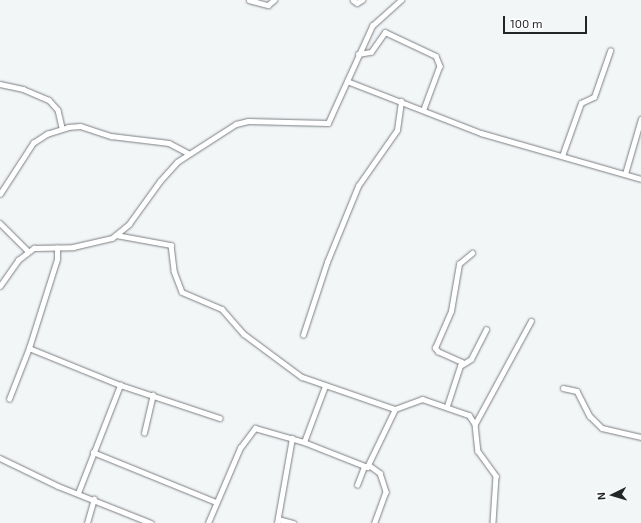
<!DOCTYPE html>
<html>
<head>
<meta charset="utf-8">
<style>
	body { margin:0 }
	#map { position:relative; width:641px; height:523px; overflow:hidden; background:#f2f6f7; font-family:"Exo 2",sans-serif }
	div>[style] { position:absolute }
	.roads { filter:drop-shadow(0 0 1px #7b7e80) drop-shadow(0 0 1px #7b7e80) }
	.minor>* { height:4.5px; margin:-2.25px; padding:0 2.25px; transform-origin:2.25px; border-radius:2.25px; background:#fff }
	span { translate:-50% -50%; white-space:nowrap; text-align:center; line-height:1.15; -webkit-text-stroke:3.5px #fff; paint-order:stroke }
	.north { position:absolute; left:593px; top:475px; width:40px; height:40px; -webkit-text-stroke:3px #fff; paint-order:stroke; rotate:265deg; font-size:11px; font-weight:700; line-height:16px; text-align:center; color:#242526 }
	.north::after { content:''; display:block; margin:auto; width:14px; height:18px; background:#242526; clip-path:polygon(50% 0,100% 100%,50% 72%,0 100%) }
	.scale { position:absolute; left:503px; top:16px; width:84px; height:18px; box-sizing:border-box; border:2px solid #242526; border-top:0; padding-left:5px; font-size:12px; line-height:14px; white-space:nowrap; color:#242526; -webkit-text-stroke:3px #fff; paint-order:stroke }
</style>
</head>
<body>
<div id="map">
	<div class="roads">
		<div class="minor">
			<div style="left:249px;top:0;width:20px;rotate:15deg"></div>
			<div style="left:268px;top:5px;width:8px;rotate:-40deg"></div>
			<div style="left:353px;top:0;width:5px;rotate:37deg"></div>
			<div style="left:357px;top:3px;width:6px;rotate:-31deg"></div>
			<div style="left:358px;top:54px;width:13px;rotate:-9deg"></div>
			<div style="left:371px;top:52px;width:24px;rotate:-55deg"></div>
			<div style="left:385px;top:32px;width:56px;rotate:25.2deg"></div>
			<div style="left:436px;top:56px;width:11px;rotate:68deg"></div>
			<div style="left:440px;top:66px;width:46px;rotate:110.4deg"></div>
			<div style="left:347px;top:81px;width:144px;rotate:21.2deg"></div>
			<div style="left:481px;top:133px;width:166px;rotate:16deg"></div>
			<div style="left:0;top:84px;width:24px;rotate:12deg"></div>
			<div style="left:23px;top:89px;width:28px;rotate:23deg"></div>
			<div style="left:49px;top:100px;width:13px;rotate:48deg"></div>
			<div style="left:58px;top:110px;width:18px;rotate:77deg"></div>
			<div style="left:562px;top:156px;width:56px;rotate:-70.3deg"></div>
			<div style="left:581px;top:103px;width:14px;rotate:-25deg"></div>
			<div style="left:594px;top:97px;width:49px;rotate:-70.8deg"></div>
			<div style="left:625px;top:174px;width:57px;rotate:-73.8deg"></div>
			<div style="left:0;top:194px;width:61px;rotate:-57.1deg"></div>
			<div style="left:33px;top:143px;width:17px;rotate:-33deg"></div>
			<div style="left:47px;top:134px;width:22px;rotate:-18deg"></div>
			<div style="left:68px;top:127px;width:12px;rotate:-5deg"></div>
			<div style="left:80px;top:126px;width:33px;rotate:18deg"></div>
			<div style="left:111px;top:136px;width:58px;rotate:6.9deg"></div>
			<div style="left:169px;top:143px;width:21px;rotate:28deg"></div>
			<div style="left:0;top:223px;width:40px;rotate:45deg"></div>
			<div style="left:116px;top:235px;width:56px;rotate:10.3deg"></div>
			<div style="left:171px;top:245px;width:26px;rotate:83deg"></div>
			<div style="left:174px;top:271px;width:22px;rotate:69deg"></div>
			<div style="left:182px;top:292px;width:43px;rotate:23deg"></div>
			<div style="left:222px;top:309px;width:33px;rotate:49deg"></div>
			<div style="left:244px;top:334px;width:72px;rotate:36.6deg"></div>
			<div style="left:302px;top:377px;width:98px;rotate:19deg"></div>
			<div style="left:395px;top:409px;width:29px;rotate:-20deg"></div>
			<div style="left:422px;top:399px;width:50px;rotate:18.8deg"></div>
			<div style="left:469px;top:415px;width:11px;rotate:56deg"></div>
			<div style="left:475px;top:424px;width:27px;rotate:84deg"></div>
			<div style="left:478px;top:451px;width:31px;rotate:54deg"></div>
			<div style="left:496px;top:476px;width:47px;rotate:93.7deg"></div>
			<div style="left:0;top:286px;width:32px;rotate:-55deg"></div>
			<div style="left:18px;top:260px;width:20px;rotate:-37deg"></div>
			<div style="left:34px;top:248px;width:39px;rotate:-1deg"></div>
			<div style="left:73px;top:247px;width:40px;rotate:-13deg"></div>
			<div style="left:112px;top:238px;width:22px;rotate:-39deg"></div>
			<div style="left:129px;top:224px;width:53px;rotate:-54.2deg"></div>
			<div style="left:160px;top:181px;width:25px;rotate:-48deg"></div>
			<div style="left:177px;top:162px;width:70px;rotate:-32.8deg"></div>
			<div style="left:236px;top:124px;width:12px;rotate:-14deg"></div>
			<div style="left:248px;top:121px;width:80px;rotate:1.4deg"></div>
			<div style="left:328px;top:123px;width:107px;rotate:-65.6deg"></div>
			<div style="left:372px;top:26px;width:39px;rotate:-42deg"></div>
			<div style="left:303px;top:335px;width:77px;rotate:-71.8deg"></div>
			<div style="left:327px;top:262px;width:82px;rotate:-67.8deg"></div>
			<div style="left:358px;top:186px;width:68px;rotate:-55.1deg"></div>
			<div style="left:397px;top:130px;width:29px;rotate:-82deg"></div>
			<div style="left:29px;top:348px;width:98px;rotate:22.1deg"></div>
			<div style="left:120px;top:385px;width:105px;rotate:18.3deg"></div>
			<div style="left:463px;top:363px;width:27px;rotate:-156deg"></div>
			<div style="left:438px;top:352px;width:5px;rotate:-127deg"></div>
			<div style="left:435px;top:348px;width:40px;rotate:-66.6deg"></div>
			<div style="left:451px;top:311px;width:48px;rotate:-80.3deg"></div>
			<div style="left:459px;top:264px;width:17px;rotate:-40deg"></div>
			<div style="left:563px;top:388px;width:14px;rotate:12deg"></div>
			<div style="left:577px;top:391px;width:28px;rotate:63deg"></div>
			<div style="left:590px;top:416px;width:17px;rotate:45deg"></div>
			<div style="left:602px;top:428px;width:40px;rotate:13deg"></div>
			<div style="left:9px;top:399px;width:55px;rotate:-68.6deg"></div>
			<div style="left:29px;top:348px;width:93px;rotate:-72.5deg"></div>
			<div style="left:57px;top:259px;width:11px;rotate:-90deg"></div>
			<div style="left:447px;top:406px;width:42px;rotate:-72deg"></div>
			<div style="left:460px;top:366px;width:13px;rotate:-32deg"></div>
			<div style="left:471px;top:359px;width:33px;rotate:-63deg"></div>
			<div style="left:475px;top:424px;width:117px;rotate:-61.5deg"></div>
			<div style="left:144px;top:433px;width:39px;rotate:-77deg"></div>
			<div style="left:304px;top:442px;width:60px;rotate:-69.4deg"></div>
			<div style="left:93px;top:452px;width:133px;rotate:22.1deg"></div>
			<div style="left:0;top:458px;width:64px;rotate:25.8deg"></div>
			<div style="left:58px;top:486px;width:100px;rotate:21.7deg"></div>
			<div style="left:369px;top:465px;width:14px;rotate:36deg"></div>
			<div style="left:380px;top:473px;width:20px;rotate:72deg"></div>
			<div style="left:386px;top:492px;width:33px;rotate:110deg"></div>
			<div style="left:357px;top:485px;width:19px;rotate:-69deg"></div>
			<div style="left:78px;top:493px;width:116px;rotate:-68.7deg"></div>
			<div style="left:278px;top:519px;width:16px;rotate:15deg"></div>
			<div style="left:87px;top:523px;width:25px;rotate:-74deg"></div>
			<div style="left:208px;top:523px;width:82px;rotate:-66.9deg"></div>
			<div style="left:240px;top:448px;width:25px;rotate:-53deg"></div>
			<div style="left:255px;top:428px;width:51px;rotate:15.9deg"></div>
			<div style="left:304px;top:442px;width:68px;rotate:21.6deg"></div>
			<div style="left:367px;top:467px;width:64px;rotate:-64.2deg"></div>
			<div style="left:277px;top:523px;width:86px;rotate:-80deg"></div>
		</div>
	</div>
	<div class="north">N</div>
	<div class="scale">100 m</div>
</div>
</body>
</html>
